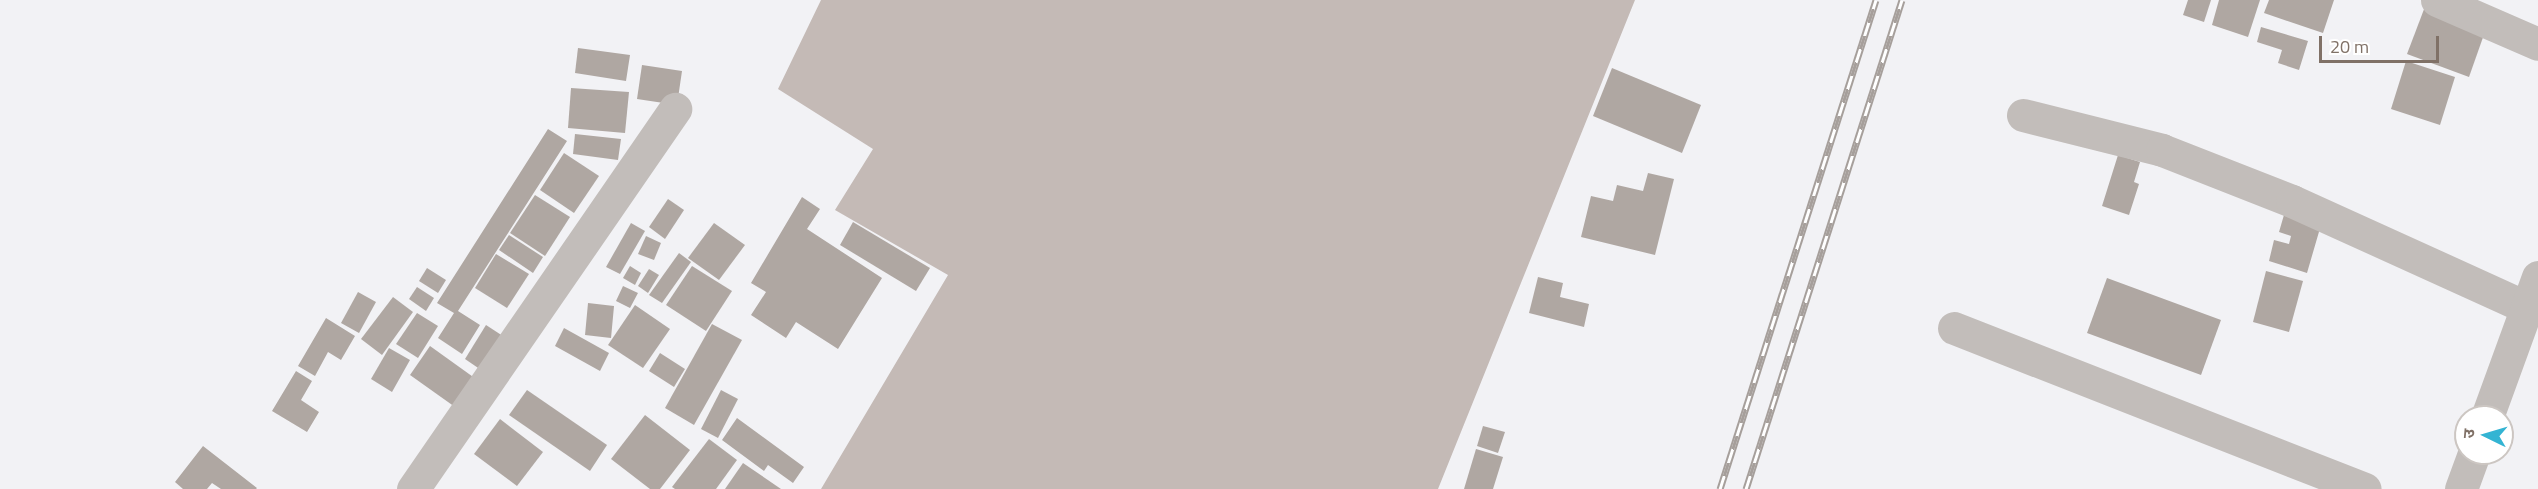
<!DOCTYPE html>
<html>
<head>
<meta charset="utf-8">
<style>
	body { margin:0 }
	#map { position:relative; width:2538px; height:489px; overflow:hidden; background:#f2f2f5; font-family:"Titillium Web","Noto Sans Devanagari",sans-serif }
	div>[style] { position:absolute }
	.water>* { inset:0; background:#c4bab6 }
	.building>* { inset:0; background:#afa7a2 }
	.minor>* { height:33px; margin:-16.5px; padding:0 16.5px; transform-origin:16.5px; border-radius:16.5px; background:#c2bdba }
	.rail>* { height:7px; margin-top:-3.5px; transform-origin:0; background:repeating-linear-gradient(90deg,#fff 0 14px,#a69f9b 0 28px); box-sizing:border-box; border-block:2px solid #a69f9b }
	span { translate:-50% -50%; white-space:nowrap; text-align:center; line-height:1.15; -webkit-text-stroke:6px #fff; paint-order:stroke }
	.north { position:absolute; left:2454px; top:405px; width:60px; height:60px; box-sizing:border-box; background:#fff; border:2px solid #ccc6c2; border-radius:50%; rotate:275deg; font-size:16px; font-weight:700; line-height:24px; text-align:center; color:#807167 }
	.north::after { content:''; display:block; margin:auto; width:21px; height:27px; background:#34b4d3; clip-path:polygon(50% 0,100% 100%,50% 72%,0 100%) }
	.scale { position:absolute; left:2319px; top:36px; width:120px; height:27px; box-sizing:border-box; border:3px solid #807167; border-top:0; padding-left:8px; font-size:18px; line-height:21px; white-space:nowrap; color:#807167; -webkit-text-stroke:4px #fff; paint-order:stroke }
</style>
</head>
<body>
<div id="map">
	<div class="water">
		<div style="clip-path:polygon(821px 0,1635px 0,1438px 489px,821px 489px,948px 275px,835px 210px,873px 149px,778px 89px)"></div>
	</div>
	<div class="building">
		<div style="clip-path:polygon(2188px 0,2211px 0,2204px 22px,2183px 15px)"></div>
		<div style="clip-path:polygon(2219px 0,2260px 0,2248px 37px,2212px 25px)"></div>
		<div style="clip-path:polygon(2269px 0,2334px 0,2323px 33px,2264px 13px)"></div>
		<div style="clip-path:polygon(2426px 4px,2487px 26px,2469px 77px,2407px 54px)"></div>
		<div style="clip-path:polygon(2261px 27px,2308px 41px,2299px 70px,2278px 63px,2282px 50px,2257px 42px)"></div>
		<div style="clip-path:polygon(578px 48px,630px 55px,626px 81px,575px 73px)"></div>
		<div style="clip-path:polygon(2406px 61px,2455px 77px,2440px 125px,2391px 109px)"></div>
		<div style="clip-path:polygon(642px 65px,682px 71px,677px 105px,637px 99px)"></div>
		<div style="clip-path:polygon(1612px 68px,1701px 105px,1682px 153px,1593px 116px)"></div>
		<div style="clip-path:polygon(571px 88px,629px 92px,625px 133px,568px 128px)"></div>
		<div style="clip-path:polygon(548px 129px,567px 141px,458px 311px,480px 325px,462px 354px,438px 338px,454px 313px,437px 303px)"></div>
		<div style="clip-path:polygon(575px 134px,621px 139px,618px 160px,573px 154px)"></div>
		<div style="clip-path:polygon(564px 153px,599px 176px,574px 213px,540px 190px)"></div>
		<div style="clip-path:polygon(2118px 155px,2140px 162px,2134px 182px,2139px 184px,2129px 215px,2102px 206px)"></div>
		<div style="clip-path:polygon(1648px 173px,1674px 179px,1655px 255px,1581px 237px,1591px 196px,1613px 201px,1617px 185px,1643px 191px)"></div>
		<div style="clip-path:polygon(535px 195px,570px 217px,545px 256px,510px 233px)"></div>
		<div style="clip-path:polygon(802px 197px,820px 209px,807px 229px,882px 278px,838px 349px,796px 322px,786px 338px,751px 315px,766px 292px,751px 283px)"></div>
		<div style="clip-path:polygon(668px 199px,684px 210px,665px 239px,649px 227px)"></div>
		<div style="clip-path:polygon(2286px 208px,2323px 218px,2307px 273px,2269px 261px,2274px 240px,2289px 244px,2291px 236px,2279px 232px)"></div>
		<div style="clip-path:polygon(853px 222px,930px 268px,916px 291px,840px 245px)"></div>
		<div style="clip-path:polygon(631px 223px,645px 231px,620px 274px,606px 267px)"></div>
		<div style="clip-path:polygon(714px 223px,745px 245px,719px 280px,688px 258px)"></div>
		<div style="clip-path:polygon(509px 235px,543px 257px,533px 273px,499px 250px)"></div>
		<div style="clip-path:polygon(646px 236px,661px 243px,654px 260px,638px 254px)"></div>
		<div style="clip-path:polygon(679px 253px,691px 262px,662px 303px,649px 295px)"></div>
		<div style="clip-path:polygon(496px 254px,529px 274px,507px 308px,475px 288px)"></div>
		<div style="clip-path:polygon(630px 266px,641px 273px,635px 285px,623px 278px)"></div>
		<div style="clip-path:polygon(692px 266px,732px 291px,706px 331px,666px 305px)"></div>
		<div style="clip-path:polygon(427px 268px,446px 280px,438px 293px,419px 281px)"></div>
		<div style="clip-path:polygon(649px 269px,659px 275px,648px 293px,638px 286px)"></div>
		<div style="clip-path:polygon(2266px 271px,2303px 281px,2289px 332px,2253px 322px)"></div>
		<div style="clip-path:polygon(1538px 277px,1563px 283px,1560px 297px,1589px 304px,1584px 327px,1529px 313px)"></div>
		<div style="clip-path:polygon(2107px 278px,2221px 320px,2201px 375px,2087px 333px)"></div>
		<div style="clip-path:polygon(623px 286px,638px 293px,630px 308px,616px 301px)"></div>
		<div style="clip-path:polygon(417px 287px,434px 298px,426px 311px,409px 299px)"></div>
		<div style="clip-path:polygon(358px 292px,376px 302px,359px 333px,341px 323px)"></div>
		<div style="clip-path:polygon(393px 297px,413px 312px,382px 355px,361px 339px)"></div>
		<div style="clip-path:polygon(588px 303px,614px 306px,611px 338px,585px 335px)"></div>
		<div style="clip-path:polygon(635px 305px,670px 329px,643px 368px,608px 345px)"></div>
		<div style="clip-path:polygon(417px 313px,438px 326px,418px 358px,396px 344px)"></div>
		<div style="clip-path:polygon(326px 318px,355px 336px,341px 360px,328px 352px,315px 376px,298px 366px)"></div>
		<div style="clip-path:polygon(712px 324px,742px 340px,694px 425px,665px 408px)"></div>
		<div style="clip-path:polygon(486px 325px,509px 340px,487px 374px,465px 359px)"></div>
		<div style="clip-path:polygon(564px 328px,609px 353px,600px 371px,555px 346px)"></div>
		<div style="clip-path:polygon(430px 346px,476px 379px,455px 407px,410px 375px)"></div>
		<div style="clip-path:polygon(389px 348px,410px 360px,392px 392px,371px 379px)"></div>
		<div style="clip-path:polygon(660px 353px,685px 369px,674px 387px,649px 371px)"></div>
		<div style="clip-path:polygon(296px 371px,312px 381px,301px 400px,319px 412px,307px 432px,272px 411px)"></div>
		<div style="clip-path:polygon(527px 390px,607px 445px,590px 471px,509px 415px)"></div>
		<div style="clip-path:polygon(721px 390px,738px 399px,718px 438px,701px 429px)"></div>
		<div style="clip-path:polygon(645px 415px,690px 450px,660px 489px,650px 489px,611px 459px)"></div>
		<div style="clip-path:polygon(737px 418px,804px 467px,793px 483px,768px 465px,764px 471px,722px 440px)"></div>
		<div style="clip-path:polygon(500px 419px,543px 452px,517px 486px,474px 454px)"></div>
		<div style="clip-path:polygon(1483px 426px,1505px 432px,1498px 453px,1477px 446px)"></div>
		<div style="clip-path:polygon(709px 439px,737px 460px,716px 489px,675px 489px,672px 487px)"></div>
		<div style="clip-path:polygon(203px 446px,257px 488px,256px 489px,221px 489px,212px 483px,207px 489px,183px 489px,175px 482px)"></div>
		<div style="clip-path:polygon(1476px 449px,1503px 457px,1493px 489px,1464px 489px)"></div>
		<div style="clip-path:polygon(743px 463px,781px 489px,725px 489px)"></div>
	</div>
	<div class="minor">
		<div style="left:2437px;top:0;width:110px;rotate:23.5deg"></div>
		<div style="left:2023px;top:115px;width:143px;rotate:14.1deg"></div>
		<div style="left:2162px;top:150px;width:140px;rotate:21.4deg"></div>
		<div style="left:2292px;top:201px;width:257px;rotate:24.4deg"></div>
		<div style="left:1954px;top:328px;width:441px;rotate:21.4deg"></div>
		<div style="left:2487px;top:417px;width:149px;rotate:-70deg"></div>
		<div style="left:413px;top:489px;width:462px;rotate:-55.4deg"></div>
		<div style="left:2461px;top:489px;width:38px;rotate:-70deg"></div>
	</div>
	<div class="rail">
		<div style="left:1720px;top:489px;width:513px;rotate:-72.31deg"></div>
		<div style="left:1746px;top:489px;width:513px;rotate:-72.31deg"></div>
	</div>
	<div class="north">उ</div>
	<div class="scale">20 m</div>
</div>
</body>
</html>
